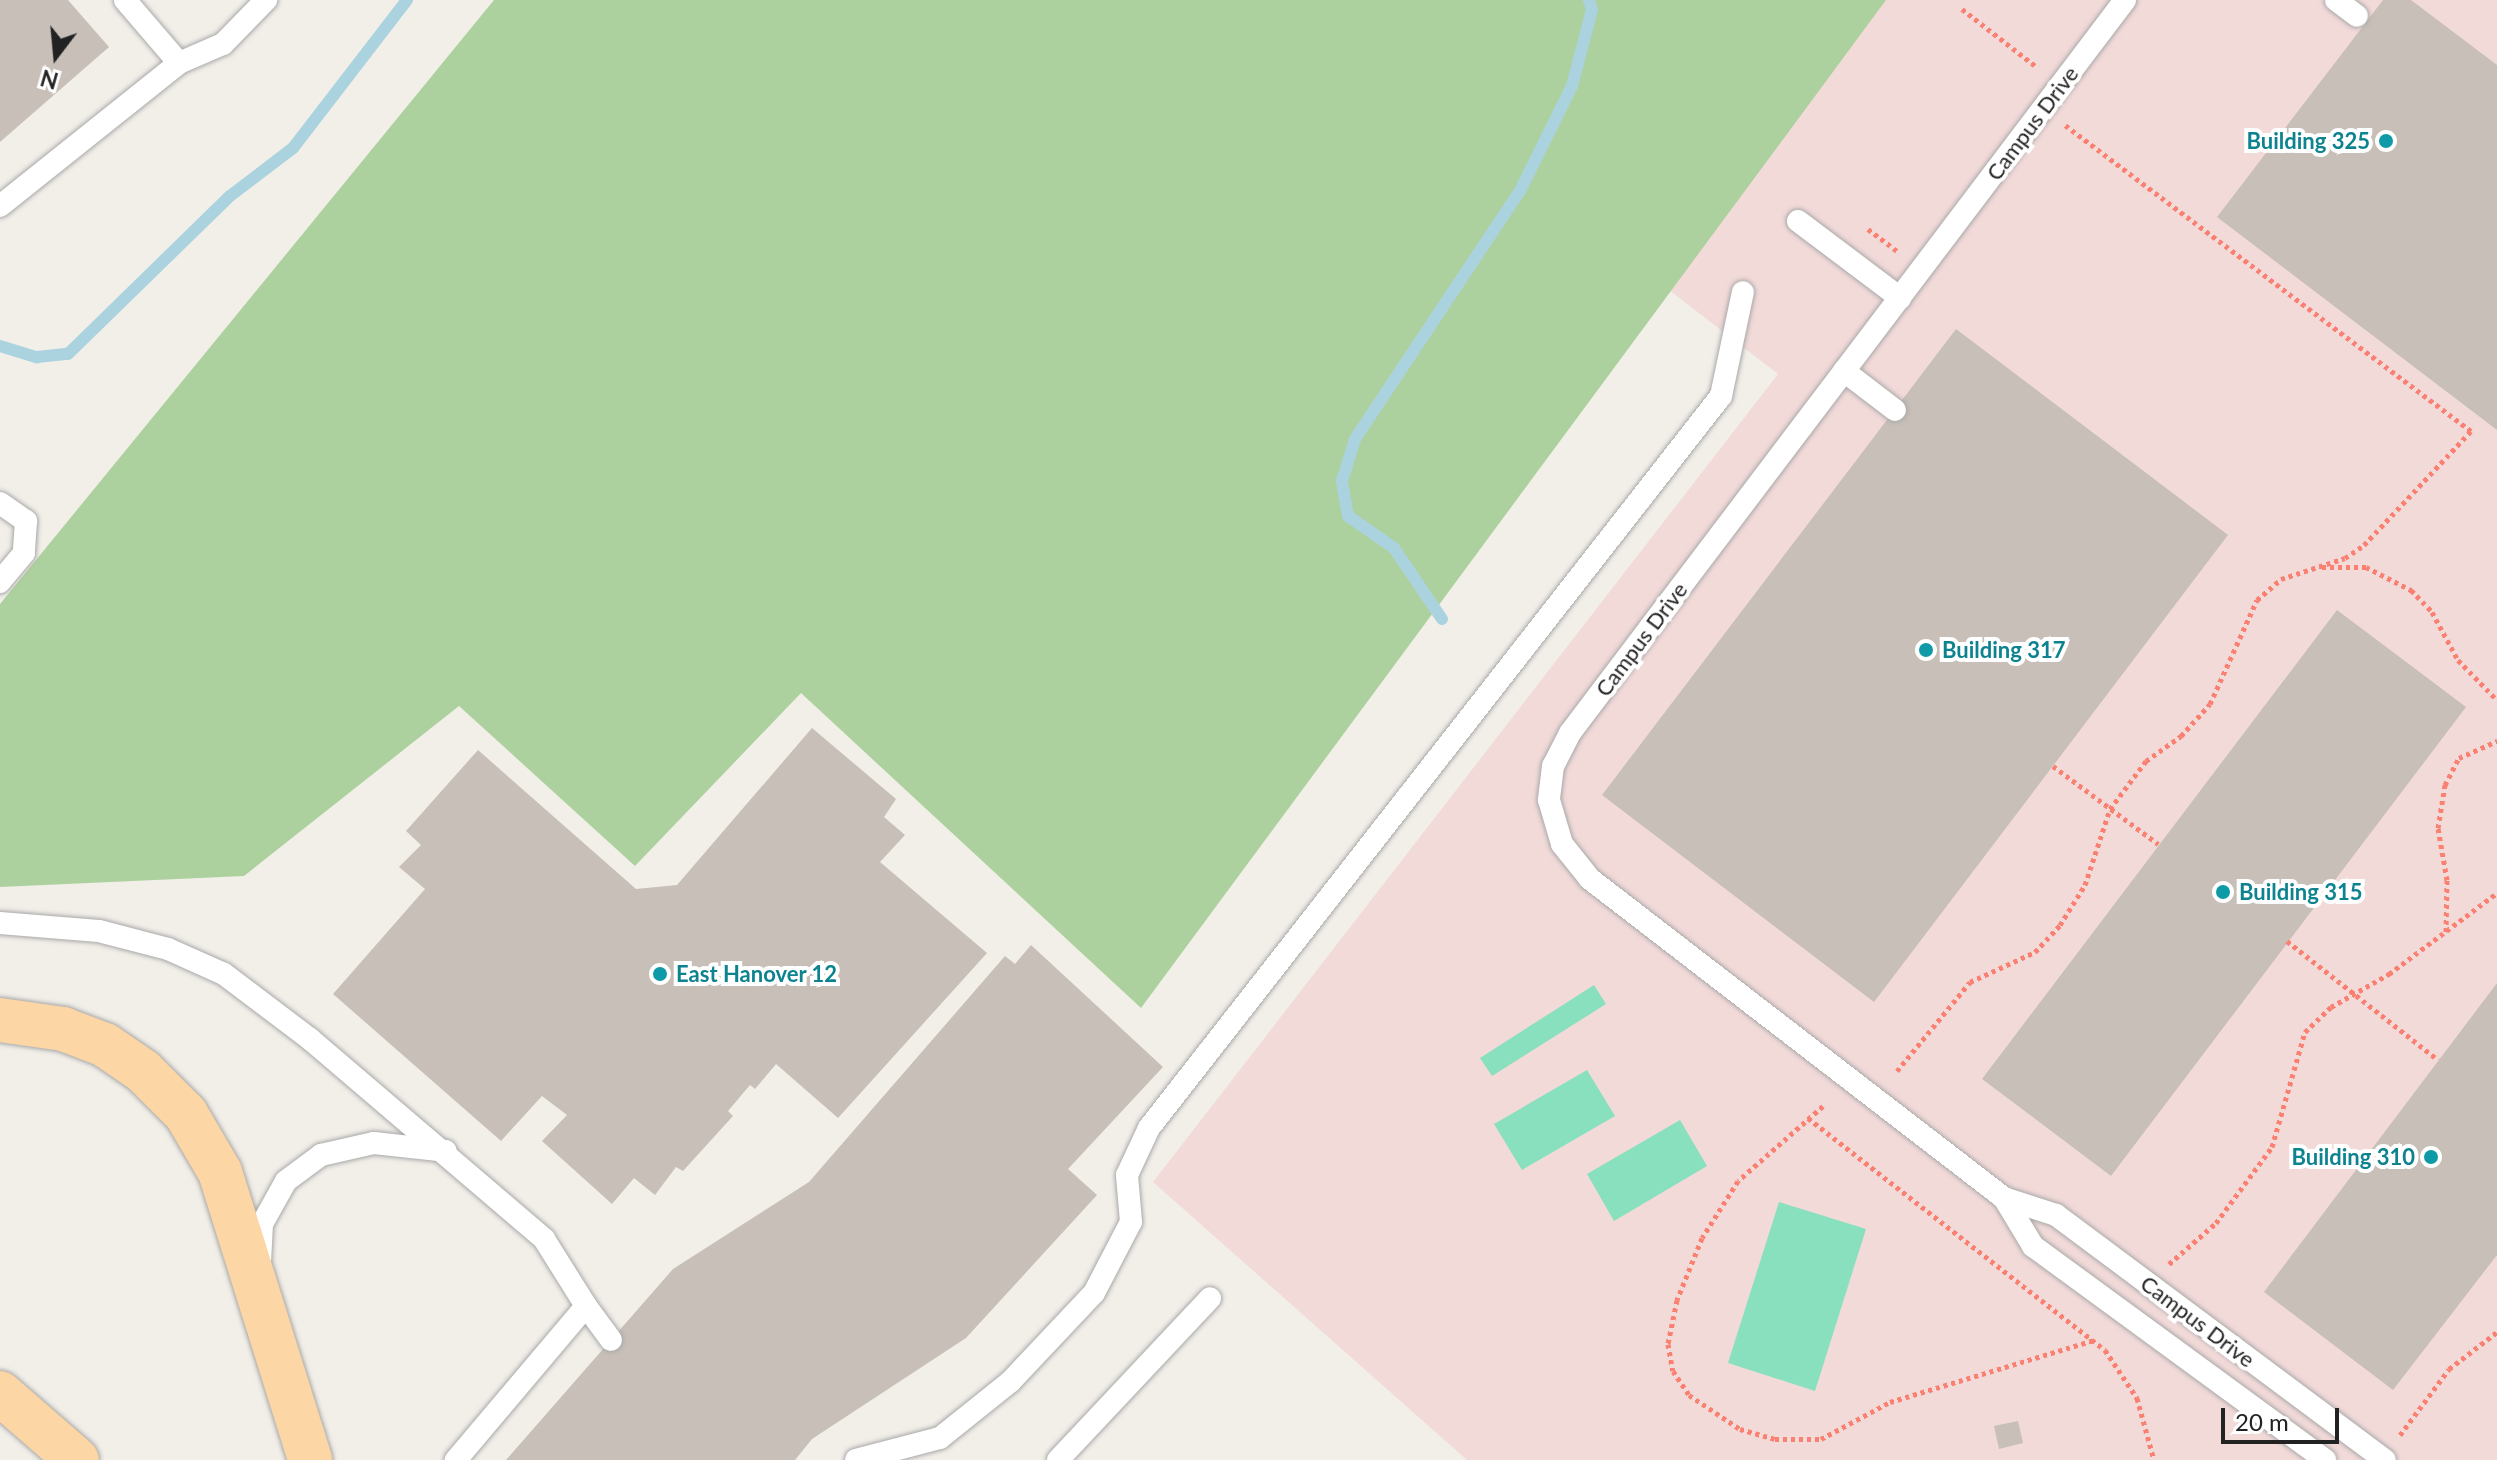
<!DOCTYPE html>
<html>
<head>
<meta charset="utf-8">
<style>
	body { margin:0 }
	#map { position:relative; width:2497px; height:1460px; overflow:hidden; background:#f2efe9; font-family:Lato,sans-serif }
	div>[style] { position:absolute }
	.commercial>* { inset:0; background:#f2dad9 }
	.forest>* { inset:0; background:#add19e }
	.pitch>* { inset:0; background:#88e0be }
	.stream>* { height:12px; margin:-6px; padding:0 6px; transform-origin:6px; border-radius:6px; background:#aad3df }
	.building>* { inset:0; background:#c7bfb8 }
	.path>* { height:5px; margin-top:-2.5px; transform-origin:0; background:repeating-linear-gradient(90deg,#fa8072 0 4px,transparent 0 8px) }
	.roads { filter:drop-shadow(0 0 2px #a9a9a9) drop-shadow(0 0 2px #a9a9a9) }
	.service>* { height:22px; margin:-11px; padding:0 11px; transform-origin:11px; border-radius:11px; background:#fff }
	.primary>* { height:44px; margin:-22px; padding:0 22px; transform-origin:22px; border-radius:22px; background:#fcd6a4 }
	.dots>* { width:22px; height:22px; translate:-50% -50%; box-sizing:border-box; border:4px solid #fff; border-radius:50% }
	span { translate:-50% -50%; white-space:nowrap; text-align:center; line-height:1.15; -webkit-text-stroke:8px #fff; paint-order:stroke }
	.street-label { font-size:22px; color:#222 }
	.culture-label { font-size:22px; color:#0d838f; font-weight:700 }
	.right { translate:-100% -50%; text-align:right }
	.left { translate:0 -50%; text-align:left }
	.north { position:absolute; left:16px; top:16px; width:80px; height:80px; -webkit-text-stroke:6px #fff; paint-order:stroke; rotate:196deg; font-size:22px; font-weight:700; line-height:32px; text-align:center; color:#222 }
	.north::after { content:''; display:block; margin:auto; width:28px; height:36px; background:#222; clip-path:polygon(50% 0,100% 100%,50% 72%,0 100%) }
	.scale { position:absolute; left:2221px; top:1408px; width:118px; height:36px; box-sizing:border-box; border:4px solid #222; border-top:0; padding-left:10px; font-size:24px; line-height:28px; white-space:nowrap; color:#222; -webkit-text-stroke:6px #fff; paint-order:stroke }
</style>
</head>
<body>
<div id="map">
	<div class="commercial">
		<div style="clip-path:polygon(1293px 0,2497px 0,2497px 1460px,1467px 1460px,1153px 1182px,1778px 374px)"></div>
	</div>
	<div class="forest">
		<div style="clip-path:polygon(494px 0,1886px 0,1141px 1008px,801px 693px,635px 866px,459px 706px,244px 876px,0 887px,0 604px)"></div>
	</div>
	<div class="pitch">
		<div style="clip-path:polygon(1594px 985px,1606px 1004px,1492px 1076px,1480px 1058px)"></div>
		<div style="clip-path:polygon(1587px 1070px,1615px 1116px,1522px 1170px,1494px 1124px)"></div>
		<div style="clip-path:polygon(1680px 1120px,1707px 1166px,1614px 1221px,1587px 1174px)"></div>
		<div style="clip-path:polygon(1779px 1202px,1866px 1229px,1815px 1391px,1728px 1363px)"></div>
	</div>
	<div class="stream">
		<div style="left:0;top:346px;width:39px;rotate:17deg"></div>
		<div style="left:37px;top:357px;width:31px;rotate:-6deg"></div>
		<div style="left:68px;top:354px;width:226px;rotate:-44.3deg"></div>
		<div style="left:230px;top:196px;width:79px;rotate:-37.3deg"></div>
		<div style="left:293px;top:148px;width:187px;rotate:-52.4deg"></div>
		<div style="left:1442px;top:619px;width:86px;rotate:-124.1deg"></div>
		<div style="left:1394px;top:548px;width:56px;rotate:-145.2deg"></div>
		<div style="left:1348px;top:516px;width:36px;rotate:-100deg"></div>
		<div style="left:1342px;top:481px;width:44px;rotate:-72.8deg"></div>
		<div style="left:1355px;top:439px;width:298px;rotate:-56.4deg"></div>
		<div style="left:1520px;top:191px;width:117px;rotate:-63.7deg"></div>
		<div style="left:1572px;top:86px;width:79px;rotate:-75.3deg"></div>
		<div style="left:1592px;top:10px;width:10px;rotate:-107deg"></div>
	</div>
	<div class="building">
		<div style="clip-path:polygon(0 0,68px 0,109px 47px,0 142px)"></div>
		<div style="clip-path:polygon(2383px 0,2411px 0,2497px 65px,2497px 430px,2217px 217px)"></div>
		<div style="clip-path:polygon(1956px 329px,2228px 535px,1874px 1002px,1602px 795px)"></div>
		<div style="clip-path:polygon(2337px 610px,2466px 707px,2111px 1176px,1982px 1079px)"></div>
		<div style="clip-path:polygon(812px 728px,896px 799px,884px 817px,905px 835px,880px 862px,987px 953px,838px 1118px,776px 1064px,755px 1089px,750px 1085px,728px 1111px,733px 1116px,683px 1171px,676px 1167px,655px 1195px,634px 1178px,612px 1204px,542px 1141px,567px 1115px,542px 1096px,501px 1141px,333px 994px,425px 889px,399px 867px,421px 845px,406px 831px,478px 750px,636px 889px,677px 885px)"></div>
		<div style="clip-path:polygon(1031px 945px,1163px 1067px,1068px 1169px,1097px 1195px,966px 1338px,812px 1439px,795px 1460px,506px 1460px,673px 1269px,809px 1182px,1005px 956px,1015px 964px)"></div>
		<div style="clip-path:polygon(2497px 983px,2497px 1255px,2393px 1390px,2264px 1292px)"></div>
		<div style="clip-path:polygon(2018px 1421px,2023px 1443px,1999px 1449px,1994px 1426px)"></div>
	</div>
	<div class="path">
		<div style="left:1962px;top:9px;width:96px;rotate:37.8deg"></div>
		<div style="left:1868px;top:229px;width:36px;rotate:37deg"></div>
		<div style="left:2322px;top:567px;width:44px"></div>
		<div style="left:2366px;top:567px;width:51px;rotate:27.1deg"></div>
		<div style="left:2411px;top:590px;width:30px;rotate:46deg"></div>
		<div style="left:2432px;top:612px;width:55px;rotate:61.6deg"></div>
		<div style="left:2458px;top:660px;width:56px;rotate:45.7deg"></div>
		<div style="left:2053px;top:766px;width:131px;rotate:36.6deg"></div>
		<div style="left:2446px;top:932px;width:52px;rotate:-88.9deg"></div>
		<div style="left:2447px;top:880px;width:53px;rotate:-99.8deg"></div>
		<div style="left:2438px;top:828px;width:44px;rotate:-80.8deg"></div>
		<div style="left:2445px;top:785px;width:30px;rotate:-63deg"></div>
		<div style="left:2459px;top:758px;width:42px;rotate:-24.1deg"></div>
		<div style="left:2287px;top:941px;width:192px;rotate:38.2deg"></div>
		<div style="left:1897px;top:1071px;width:115px;rotate:-50.6deg"></div>
		<div style="left:1970px;top:982px;width:72px;rotate:-24.8deg"></div>
		<div style="left:2035px;top:952px;width:37px;rotate:-47deg"></div>
		<div style="left:2060px;top:925px;width:47px;rotate:-58deg"></div>
		<div style="left:2085px;top:885px;width:80px;rotate:-71.8deg"></div>
		<div style="left:2110px;top:809px;width:60px;rotate:-53.1deg"></div>
		<div style="left:2146px;top:761px;width:43px;rotate:-35.5deg"></div>
		<div style="left:2181px;top:736px;width:43px;rotate:-47.8deg"></div>
		<div style="left:2210px;top:704px;width:114px;rotate:-65.7deg"></div>
		<div style="left:2257px;top:600px;width:32px;rotate:-41deg"></div>
		<div style="left:2281px;top:579px;width:67px;rotate:-18.2deg"></div>
		<div style="left:2345px;top:558px;width:23px;rotate:-34deg"></div>
		<div style="left:2364px;top:545px;width:156px;rotate:-46.8deg"></div>
		<div style="left:2471px;top:431px;width:508px;rotate:-142.99deg"></div>
		<div style="left:1823px;top:1106px;width:113px;rotate:138.6deg"></div>
		<div style="left:1738px;top:1181px;width:67px;rotate:122.3deg"></div>
		<div style="left:1702px;top:1238px;width:67px;rotate:112deg"></div>
		<div style="left:1677px;top:1300px;width:45px;rotate:101.6deg"></div>
		<div style="left:1668px;top:1344px;width:27px;rotate:80deg"></div>
		<div style="left:1673px;top:1371px;width:29px;rotate:56deg"></div>
		<div style="left:1689px;top:1395px;width:61px;rotate:33.7deg"></div>
		<div style="left:1740px;top:1429px;width:36px;rotate:16deg"></div>
		<div style="left:1775px;top:1439px;width:46px"></div>
		<div style="left:1821px;top:1439px;width:78px;rotate:-28.2deg"></div>
		<div style="left:1890px;top:1402px;width:213px;rotate:-16.9deg"></div>
		<div style="left:1808px;top:1118px;width:377px;rotate:38deg"></div>
		<div style="left:2105px;top:1350px;width:58px;rotate:56.3deg"></div>
		<div style="left:2137px;top:1398px;width:64px;rotate:74.7deg"></div>
		<div style="left:2169px;top:1264px;width:62px;rotate:-41.1deg"></div>
		<div style="left:2216px;top:1223px;width:94px;rotate:-53.6deg"></div>
		<div style="left:2272px;top:1147px;width:120px;rotate:-74deg"></div>
		<div style="left:2305px;top:1032px;width:36px;rotate:-44deg"></div>
		<div style="left:2331px;top:1007px;width:67px;rotate:-29.6deg"></div>
		<div style="left:2389px;top:974px;width:135px;rotate:-36.9deg"></div>
		<div style="left:2400px;top:1435px;width:82px;rotate:-53.4deg"></div>
		<div style="left:2449px;top:1369px;width:61px;rotate:-37.6deg"></div>
	</div>
	<div class="roads">
		<div class="service">
			<div style="left:125px;top:0;width:83px;rotate:49.4deg"></div>
			<div style="left:2125px;top:0;width:919px;rotate:127.13deg"></div>
			<div style="left:1570px;top:733px;width:37px;rotate:117deg"></div>
			<div style="left:1553px;top:766px;width:34px;rotate:97deg"></div>
			<div style="left:1549px;top:800px;width:46px;rotate:73.5deg"></div>
			<div style="left:1562px;top:844px;width:45px;rotate:51.3deg"></div>
			<div style="left:1590px;top:879px;width:523px;rotate:37.62deg"></div>
			<div style="left:2004px;top:1198px;width:55px;rotate:18.1deg"></div>
			<div style="left:2056px;top:1215px;width:410px;rotate:36.7deg"></div>
			<div style="left:2336px;top:0;width:26px;rotate:37deg"></div>
			<div style="left:0;top:206px;width:229px;rotate:-38.6deg"></div>
			<div style="left:179px;top:63px;width:48px;rotate:-23.4deg"></div>
			<div style="left:223px;top:44px;width:62px;rotate:-45.7deg"></div>
			<div style="left:1798px;top:221px;width:128px;rotate:37deg"></div>
			<div style="left:1844px;top:371px;width:64px;rotate:37.4deg"></div>
			<div style="left:0;top:503px;width:32px;rotate:35deg"></div>
			<div style="left:26px;top:521px;width:32px;rotate:94deg"></div>
			<div style="left:24px;top:553px;width:38px;rotate:130deg"></div>
			<div style="left:0;top:923px;width:99px;rotate:4.6deg"></div>
			<div style="left:99px;top:931px;width:71px;rotate:14.6deg"></div>
			<div style="left:168px;top:949px;width:61px;rotate:24.1deg"></div>
			<div style="left:224px;top:974px;width:108px;rotate:37.1deg"></div>
			<div style="left:310px;top:1039px;width:308px;rotate:40.5deg"></div>
			<div style="left:544px;top:1239px;width:79px;rotate:57.9deg"></div>
			<div style="left:586px;top:1306px;width:202px;rotate:130.2deg"></div>
			<div style="left:2004px;top:1198px;width:56px;rotate:58.9deg"></div>
			<div style="left:2033px;top:1246px;width:362px;rotate:36.2deg"></div>
			<div style="left:260px;top:1262px;width:38px;rotate:-87deg"></div>
			<div style="left:262px;top:1224px;width:49px;rotate:-60.8deg"></div>
			<div style="left:286px;top:1181px;width:44px;rotate:-36.6deg"></div>
			<div style="left:321px;top:1155px;width:54px;rotate:-12.8deg"></div>
			<div style="left:374px;top:1143px;width:72px;rotate:6.3deg"></div>
			<div style="left:586px;top:1306px;width:42px;rotate:53.7deg"></div>
			<div style="left:856px;top:1460px;width:87px;rotate:-14.7deg"></div>
			<div style="left:940px;top:1438px;width:90px;rotate:-38.7deg"></div>
			<div style="left:1010px;top:1382px;width:122px;rotate:-46.7deg"></div>
			<div style="left:1094px;top:1293px;width:80px;rotate:-62.5deg"></div>
			<div style="left:1131px;top:1222px;width:47px;rotate:-94.9deg"></div>
			<div style="left:1127px;top:1175px;width:52px;rotate:-64.9deg"></div>
			<div style="left:1149px;top:1128px;width:929px;rotate:-52deg"></div>
			<div style="left:1721px;top:396px;width:106px;rotate:-78.1deg"></div>
			<div style="left:1058px;top:1460px;width:222px;rotate:-46.8deg"></div>
		</div>
		<div class="primary">
			<div style="left:0;top:1020px;width:64px;rotate:8.1deg"></div>
			<div style="left:63px;top:1029px;width:45px;rotate:20.9deg"></div>
			<div style="left:105px;top:1045px;width:46px;rotate:34.4deg"></div>
			<div style="left:143px;top:1071px;width:61px;rotate:45deg"></div>
			<div style="left:186px;top:1114px;width:67px;rotate:59.6deg"></div>
			<div style="left:220px;top:1172px;width:302px;rotate:72.6deg"></div>
			<div style="left:0;top:1393px;width:102px;rotate:41deg"></div>
		</div>
	</div>
	<div class="dots">
		<div style="left:2386px;top:141px;background:#0f9aa8"></div>
		<div style="left:1926px;top:650px;background:#0f9aa8"></div>
		<div style="left:2223px;top:892px;background:#0f9aa8"></div>
		<div style="left:660px;top:974px;background:#0f9aa8"></div>
		<div style="left:2431px;top:1157px;background:#0f9aa8"></div>
	</div>
	<div class="street-label">
		<span style="left:2032px;top:123px;rotate:-53deg">Campus Drive</span>
		<span style="left:1641px;top:639px;rotate:-53deg">Campus Drive</span>
		<span style="left:2198px;top:1321px;rotate:37deg">Campus Drive</span>
	</div>
	<div class="culture-label">
		<span class="right" style="left:2370px;top:141px">Building 325</span>
		<span class="left" style="left:1942px;top:650px">Building 317</span>
		<span class="left" style="left:2239px;top:892px">Building 315</span>
		<span class="left" style="left:676px;top:974px">East Hanover 12</span>
		<span class="right" style="left:2415px;top:1157px">Building 310</span>
	</div>
	<div class="north">N</div>
	<div class="scale">20 m</div>
</div>
</body>
</html>
